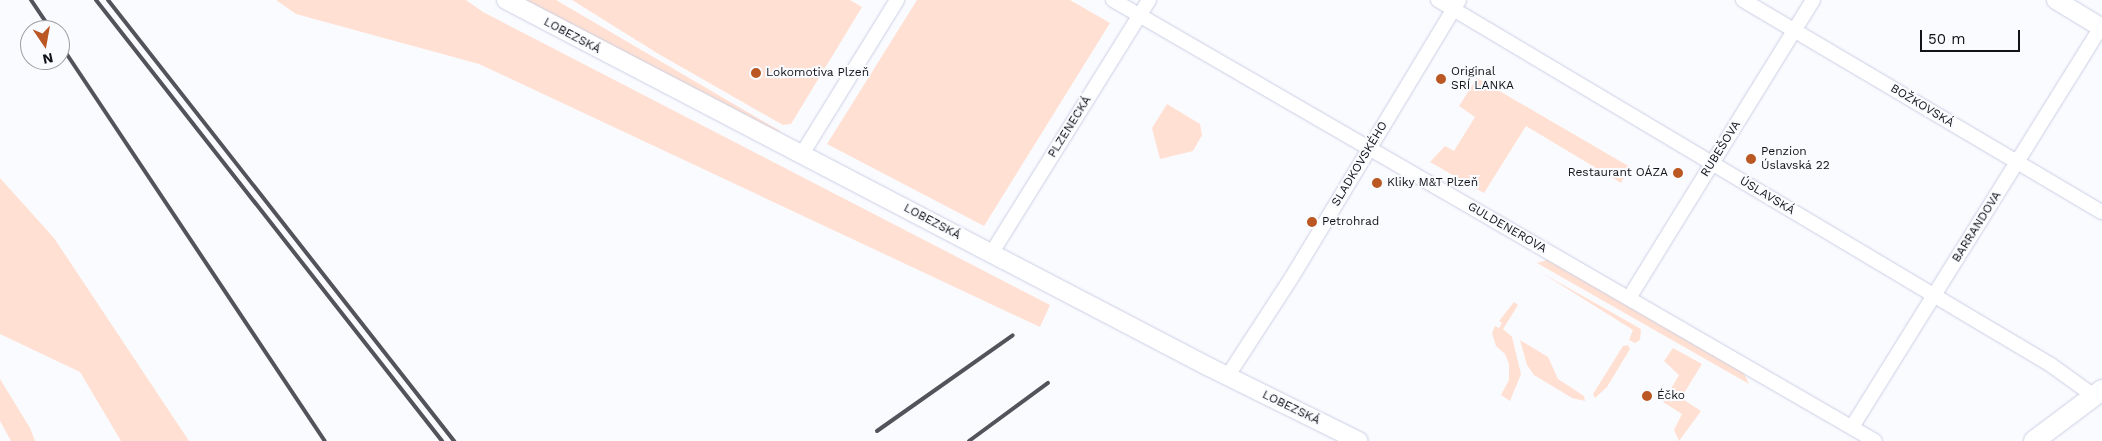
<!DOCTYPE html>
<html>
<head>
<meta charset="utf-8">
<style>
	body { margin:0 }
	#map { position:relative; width:2102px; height:441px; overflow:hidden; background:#fafbff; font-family:"Work Sans",sans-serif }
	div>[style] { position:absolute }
	.green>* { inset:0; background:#ffe0d2 }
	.roads { filter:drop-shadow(0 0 1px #cbcfe3) drop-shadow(0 0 1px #cbcfe3) }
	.minor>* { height:14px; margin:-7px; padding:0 7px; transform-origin:7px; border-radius:7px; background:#fff }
	.tertiary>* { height:18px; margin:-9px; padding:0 9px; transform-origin:9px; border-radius:9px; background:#fff }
	.secondary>* { height:20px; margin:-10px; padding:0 10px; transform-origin:10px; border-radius:10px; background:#fff }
	.rail>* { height:4px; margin:-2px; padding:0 2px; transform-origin:2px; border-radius:2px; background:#53545b }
	.dots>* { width:14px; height:14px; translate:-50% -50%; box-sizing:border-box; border:2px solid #fafbff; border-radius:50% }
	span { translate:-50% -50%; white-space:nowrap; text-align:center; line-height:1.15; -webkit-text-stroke:4px #fafbff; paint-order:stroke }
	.street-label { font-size:12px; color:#12131a }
	.poi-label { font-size:12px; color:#12131a }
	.left { translate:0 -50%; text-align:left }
	.right { translate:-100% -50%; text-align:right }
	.north { position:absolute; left:20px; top:20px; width:50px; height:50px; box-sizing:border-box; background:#fafbff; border:1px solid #9d9ea3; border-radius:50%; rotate:168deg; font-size:14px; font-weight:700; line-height:20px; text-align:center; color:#12131a }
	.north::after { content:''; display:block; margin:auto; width:18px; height:22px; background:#bb5722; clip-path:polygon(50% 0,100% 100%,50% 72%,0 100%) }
	.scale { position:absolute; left:1920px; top:30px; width:100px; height:22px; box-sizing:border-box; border:2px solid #12131a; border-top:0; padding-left:6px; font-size:15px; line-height:18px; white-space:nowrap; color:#12131a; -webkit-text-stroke:4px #fafbff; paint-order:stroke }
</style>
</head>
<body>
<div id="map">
	<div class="green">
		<div style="clip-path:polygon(276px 0,466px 0,483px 12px,1050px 305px,1040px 327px,479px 64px,296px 14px)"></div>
		<div style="clip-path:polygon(506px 0,556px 0,780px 131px,778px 132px)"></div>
		<div style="clip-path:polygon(572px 0,850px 0,862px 7px,791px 124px,783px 125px,657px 53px)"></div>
		<div style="clip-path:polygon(917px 0,1070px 0,1110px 23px,984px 226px,827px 144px)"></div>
		<div style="clip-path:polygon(1477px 78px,1630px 167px,1621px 183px,1526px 126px,1484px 193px,1430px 162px,1445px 146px,1454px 151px,1475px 117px,1459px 106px)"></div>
		<div style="clip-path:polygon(1167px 104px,1200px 124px,1202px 135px,1193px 151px,1160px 159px,1152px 128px)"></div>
		<div style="clip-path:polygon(0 178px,54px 238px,189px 441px,121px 441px,80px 372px,0 334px)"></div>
		<div style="clip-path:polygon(1547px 260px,1744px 373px,1749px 384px,1537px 263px)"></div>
		<div style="clip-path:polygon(1542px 273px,1641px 329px,1640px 340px,1635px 343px,1629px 340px,1633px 330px)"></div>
		<div style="clip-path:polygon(1514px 302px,1518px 305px,1503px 329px,1512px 337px,1521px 374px,1510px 401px,1501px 395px,1509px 380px,1509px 364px,1505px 354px,1496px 346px,1492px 333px,1495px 326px,1499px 328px,1502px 323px,1499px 321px)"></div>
		<div style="clip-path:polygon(1520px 340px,1548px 357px,1558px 379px,1584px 396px,1585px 401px,1572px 398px,1534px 375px,1527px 365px)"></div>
		<div style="clip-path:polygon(1628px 345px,1630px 349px,1607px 387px,1595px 398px,1593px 394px,1623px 346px)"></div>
		<div style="clip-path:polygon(1673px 348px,1702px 364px,1681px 398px,1701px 411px,1679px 441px,1674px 430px,1682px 414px,1663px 402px,1679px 375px,1664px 361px)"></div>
		<div style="clip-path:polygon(0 379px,30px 428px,35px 441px,11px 441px,0 421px)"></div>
	</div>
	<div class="roads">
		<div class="minor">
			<div style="left:1113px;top:0;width:880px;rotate:30.06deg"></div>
			<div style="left:1438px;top:0;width:713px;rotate:30.77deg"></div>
			<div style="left:2051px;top:365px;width:53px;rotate:35.8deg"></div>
			<div style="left:1743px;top:0;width:417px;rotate:30.6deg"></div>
			<div style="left:802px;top:154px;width:181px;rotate:-58.3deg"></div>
			<div style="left:991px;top:254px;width:299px;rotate:-58.1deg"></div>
			<div style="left:1629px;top:298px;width:350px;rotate:-58.3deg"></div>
			<div style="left:1227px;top:377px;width:119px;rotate:-57deg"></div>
			<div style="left:1292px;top:277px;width:323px;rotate:-58.9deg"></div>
			<div style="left:1852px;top:427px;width:473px;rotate:-58.1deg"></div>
		</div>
		<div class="tertiary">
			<div style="left:506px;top:0;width:793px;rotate:27.57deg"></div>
			<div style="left:1209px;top:367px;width:167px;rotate:26.3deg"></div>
			<div style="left:2056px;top:0;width:54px;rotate:31.3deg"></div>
		</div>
		<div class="secondary">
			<div style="left:2034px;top:441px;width:85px;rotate:-36.9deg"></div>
		</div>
	</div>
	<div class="rail">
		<div style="left:31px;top:0;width:36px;rotate:56deg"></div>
		<div style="left:96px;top:0;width:561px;rotate:51.88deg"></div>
		<div style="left:108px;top:0;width:561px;rotate:51.88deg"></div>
		<div style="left:60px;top:44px;width:477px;rotate:56.3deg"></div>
		<div style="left:877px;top:431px;width:166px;rotate:-35.2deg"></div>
		<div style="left:969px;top:441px;width:98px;rotate:-36.3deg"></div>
	</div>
	<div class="dots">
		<div style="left:756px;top:73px;background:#bb5722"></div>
		<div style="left:1441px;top:79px;background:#bb5722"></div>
		<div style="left:1751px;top:159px;background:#bb5722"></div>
		<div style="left:1678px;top:173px;background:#bb5722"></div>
		<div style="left:1377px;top:183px;background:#bb5722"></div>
		<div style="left:1312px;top:222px;background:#bb5722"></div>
		<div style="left:1647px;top:396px;background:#bb5722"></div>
	</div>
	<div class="street-label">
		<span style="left:572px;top:36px;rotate:28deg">LOBEZSKÁ</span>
		<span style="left:1922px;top:106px;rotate:31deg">BOŽKOVSKÁ</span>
		<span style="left:1070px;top:127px;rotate:-58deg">PLZENECKÁ</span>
		<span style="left:1721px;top:149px;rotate:-58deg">RUBEŠOVA</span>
		<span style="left:1360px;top:164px;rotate:-59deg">SLADKOVSKÉHO</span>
		<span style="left:1767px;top:196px;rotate:31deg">ÚSLAVSKÁ</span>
		<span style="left:932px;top:222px;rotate:28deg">LOBEZSKÁ</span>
		<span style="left:1977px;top:227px;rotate:-58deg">BARRANDOVA</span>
		<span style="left:1507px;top:228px;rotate:30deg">GULDENEROVA</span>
		<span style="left:1291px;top:408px;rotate:26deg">LOBEZSKÁ</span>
	</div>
	<div class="poi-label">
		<span class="left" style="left:1451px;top:79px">Original<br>SRÍ LANKA</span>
		<span class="left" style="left:766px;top:73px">Lokomotiva Plzeň</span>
		<span class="left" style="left:1761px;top:159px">Penzion<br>Úslavská 22</span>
		<span class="right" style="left:1668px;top:173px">Restaurant OÁZA</span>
		<span class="left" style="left:1387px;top:183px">Kliky M&amp;T Plzeň</span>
		<span class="left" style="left:1322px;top:222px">Petrohrad</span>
		<span class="left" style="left:1657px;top:396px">Éčko</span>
	</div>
	<div class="north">N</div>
	<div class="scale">50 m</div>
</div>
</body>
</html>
